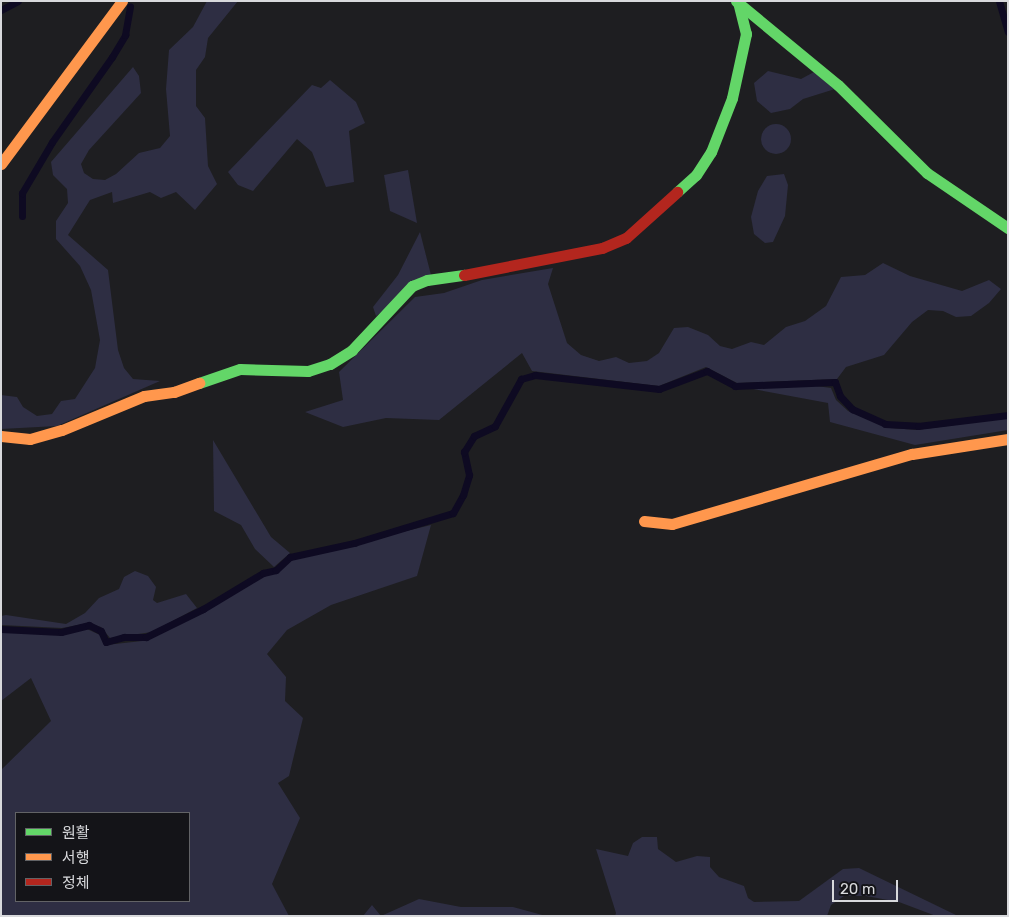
<!DOCTYPE html>
<html>
<head>
<meta charset="utf-8">
<style>
	body { margin:0 }
	#map { position:relative; width:1009px; height:917px; overflow:hidden; background:#1e1e21; font-family:Rubik,"Noto Sans KR",sans-serif }
	div>[style] { position:absolute }
	.green>* { inset:0; background:#2e2e43 }
	.round { border-radius:50% }
	.stream>* { height:7px; margin:-3.5px; padding:0 3.5px; transform-origin:3.5px; border-radius:3.5px; background:#0e0a22 }
	.fast>* { height:11px; margin:-5.5px; padding:0 5.5px; transform-origin:5.5px; border-radius:5.5px; background:#63d668 }
	.slow>* { height:11px; margin:-5.5px; padding:0 5.5px; transform-origin:5.5px; border-radius:5.5px; background:#ff974d }
	.jam>* { height:11px; margin:-5.5px; padding:0 5.5px; transform-origin:5.5px; border-radius:5.5px; background:#b3261e }
	span { translate:-50% -50%; white-space:nowrap; text-align:center; line-height:1.15; -webkit-text-stroke:4px #141418; paint-order:stroke }
	.frame { position:absolute; inset:0; border:2px solid #d8d9dc; pointer-events:none }
	.legend { position:absolute; left:15px; top:812px; width:175px; height:90px; box-sizing:border-box; background:#141418; border:1px solid #626366; margin:0; padding:6px 9px; list-style:none; font-size:15px; color:#d8d9dc }
	.legend li { display:flex; align-items:center; gap:10px; height:25px }
	.legend b { width:25px; border:1px solid #626366 }
	.scale { position:absolute; left:832px; top:880px; width:66px; height:22px; box-sizing:border-box; border:2px solid #d8d9dc; border-top:0; padding-left:6px; font-size:15px; line-height:18px; white-space:nowrap; color:#d8d9dc; -webkit-text-stroke:4px #141418; paint-order:stroke }
</style>
</head>
<body>
<div id="map">
	<div class="green">
		<div style="clip-path:polygon(207px 1px,238px 1px,208px 38px,205px 57px,196px 70px,196px 106px,205px 118px,208px 166px,217px 184px,195px 210px,176px 192px,161px 198px,150px 192px,113px 203px,112px 192px,90px 200px,68px 235px,108px 270px,118px 350px,124px 368px,133px 379px,160px 381px,57px 426px,1px 429px,1px 395px,17px 397px,23px 407px,37px 416px,52px 414px,61px 401px,75px 399px,95px 368px,100px 340px,91px 290px,80px 266px,56px 239px,56px 221px,68px 203px,67px 189px,53px 175px,51px 162px,133px 67px,139px 76px,141px 93px,89px 150px,81px 164px,84px 173px,93px 179px,105px 180px,116px 174px,139px 153px,160px 148px,170px 136px,166px 89px,169px 50px,193px 27px)"></div>
		<div style="clip-path:polygon(768px 71px,801px 79px,814px 72px,835px 89px,803px 99px,790px 109px,771px 113px,757px 101px,754px 83px)"></div>
		<div style="clip-path:polygon(330px 80px,356px 102px,365px 123px,349px 131px,354px 182px,326px 187px,312px 152px,297px 139px,253px 191px,238px 185px,228px 172px,312px 85px,321px 88px)"></div>
		<div class="round" style="left:761px;top:124px;width:30px;height:30px"></div>
		<div style="clip-path:polygon(408px 170px,417px 223px,390px 211px,384px 175px)"></div>
		<div style="clip-path:polygon(784px 174px,788px 185px,785px 216px,773px 242px,765px 243px,754px 234px,751px 217px,758px 191px,767px 176px)"></div>
		<div style="clip-path:polygon(420px 232px,431px 275px,376px 316px,373px 307px,398px 275px)"></div>
		<div style="clip-path:polygon(883px 263px,910px 276px,962px 291px,989px 280px,1001px 289px,989px 303px,971px 316px,956px 317px,943px 311px,928px 310px,912px 322px,884px 355px,846px 367px,837px 379px,737px 383px,706px 367px,659px 386px,532px 371px,522px 353px,439px 420px,386px 418px,343px 427px,305px 412px,343px 400px,339px 372px,415px 297px,444px 293px,482px 280px,553px 268px,548px 284px,567px 343px,581px 355px,599px 361px,616px 357px,629px 363px,647px 361px,659px 353px,674px 328px,688px 327px,708px 335px,720px 346px,732px 349px,751px 342px,764px 345px,786px 327px,805px 321px,826px 306px,841px 277px,865px 275px)"></div>
		<div style="clip-path:polygon(809px 385px,831px 388px,836px 400px,848px 411px,890px 428px,917px 430px,1008px 418px,1008px 430px,915px 445px,830px 422px,828px 403px,753px 389px)"></div>
		<div style="clip-path:polygon(213px 440px,271px 537px,290px 553px,274px 567px,255px 549px,241px 525px,214px 511px)"></div>
		<div style="clip-path:polygon(evenodd,431px 525px,417px 576px,331px 605px,287px 630px,267px 654px,286px 677px,285px 701px,303px 718px,289px 776px,278px 783px,300px 818px,272px 884px,289px 916px,1px 916px,1px 770px,51px 721px,31px 678px,1px 701px,1px 631px,61px 634px,87px 629px,100px 635px,106px 645px,142px 641px,204px 611px,265px 574px,278px 571px,291px 559px,431px 525px,16px 813px,189px 813px,189px 901px,16px 901px,16px 813px)"></div>
		<div style="clip-path:polygon(135px 571px,148px 576px,156px 587px,153px 600px,157px 603px,186px 594px,197px 608px,152px 632px,110px 638px,101px 627px,88px 623px,62px 628px,1px 625px,1px 616px,6px 615px,66px 624px,85px 613px,99px 598px,119px 589px,124px 577px)"></div>
		<div style="clip-path:polygon(642px 837px,657px 837px,658px 849px,676px 862px,697px 856px,710px 857px,710px 867px,719px 877px,744px 886px,748px 898px,754px 902px,799px 901px,843px 869px,859px 868px,958px 916px,936px 916px,899px 902px,866px 896px,844px 896px,831px 905px,827px 916px,615px 916px,616px 913px,596px 849px,628px 856px,633px 843px)"></div>
		<div style="clip-path:polygon(419px 899px,461px 907px,513px 907px,546px 916px,363px 916px,372px 905px,381px 916px)"></div>
	</div>
	<div class="stream">
		<div style="left:999px;top:1px;width:32px;rotate:74deg"></div>
		<div style="left:1px;top:10px;width:19px;rotate:-28deg"></div>
		<div style="left:22px;top:216px;width:23px;rotate:-90deg"></div>
		<div style="left:22px;top:193px;width:59px;rotate:-59.5deg"></div>
		<div style="left:52px;top:142px;width:104px;rotate:-54.8deg"></div>
		<div style="left:112px;top:57px;width:26px;rotate:-59deg"></div>
		<div style="left:125px;top:35px;width:29px;rotate:-80deg"></div>
		<div style="left:1px;top:629px;width:60px;rotate:2.9deg"></div>
		<div style="left:61px;top:632px;width:29px;rotate:-14deg"></div>
		<div style="left:89px;top:625px;width:13px;rotate:27deg"></div>
		<div style="left:101px;top:631px;width:12px;rotate:66deg"></div>
		<div style="left:106px;top:642px;width:19px;rotate:-16deg"></div>
		<div style="left:124px;top:637px;width:22px"></div>
		<div style="left:146px;top:637px;width:64px;rotate:-26.2deg"></div>
		<div style="left:203px;top:609px;width:70px;rotate:-31deg"></div>
		<div style="left:263px;top:573px;width:13px;rotate:-13deg"></div>
		<div style="left:276px;top:570px;width:19px;rotate:-43deg"></div>
		<div style="left:290px;top:557px;width:66px;rotate:-12.3deg"></div>
		<div style="left:354px;top:543px;width:103px;rotate:-16.9deg"></div>
		<div style="left:453px;top:513px;width:21px;rotate:-61deg"></div>
		<div style="left:463px;top:495px;width:21px;rotate:-73deg"></div>
		<div style="left:469px;top:475px;width:24px;rotate:-102deg"></div>
		<div style="left:464px;top:452px;width:19px;rotate:-58deg"></div>
		<div style="left:474px;top:436px;width:23px;rotate:-25deg"></div>
		<div style="left:495px;top:426px;width:54px;rotate:-61deg"></div>
		<div style="left:521px;top:379px;width:15px;rotate:-16deg"></div>
		<div style="left:535px;top:375px;width:125px;rotate:6.4deg"></div>
		<div style="left:659px;top:389px;width:51px;rotate:-20.6deg"></div>
		<div style="left:707px;top:371px;width:32px;rotate:28deg"></div>
		<div style="left:735px;top:386px;width:100px;rotate:-2.3deg"></div>
		<div style="left:835px;top:382px;width:15px;rotate:70deg"></div>
		<div style="left:840px;top:396px;width:18px;rotate:47deg"></div>
		<div style="left:852px;top:409px;width:36px;rotate:24deg"></div>
		<div style="left:885px;top:424px;width:33px;rotate:3deg"></div>
		<div style="left:918px;top:426px;width:91px;rotate:-7deg"></div>
	</div>
	<div class="fast">
		<div style="left:736px;top:1px;width:132px;rotate:39.5deg"></div>
		<div style="left:838px;top:85px;width:125px;rotate:44.7deg"></div>
		<div style="left:927px;top:173px;width:98px;rotate:34.2deg"></div>
		<div style="left:677px;top:192px;width:25px;rotate:-42deg"></div>
		<div style="left:696px;top:175px;width:27px;rotate:-57deg"></div>
		<div style="left:711px;top:152px;width:58px;rotate:-68.7deg"></div>
		<div style="left:732px;top:98px;width:66px;rotate:-77.7deg"></div>
		<div style="left:746px;top:34px;width:32px;rotate:-104deg"></div>
		<div style="left:199px;top:383px;width:43px;rotate:-18.9deg"></div>
		<div style="left:240px;top:369px;width:68px;rotate:1.7deg"></div>
		<div style="left:308px;top:371px;width:23px;rotate:-18deg"></div>
		<div style="left:330px;top:364px;width:26px;rotate:-32deg"></div>
		<div style="left:352px;top:350px;width:88px;rotate:-46.8deg"></div>
		<div style="left:412px;top:286px;width:16px;rotate:-22deg"></div>
		<div style="left:427px;top:280px;width:37px;rotate:-8deg"></div>
	</div>
	<div class="slow">
		<div style="left:1px;top:164px;width:203px;rotate:-53.4deg"></div>
		<div style="left:1px;top:436px;width:29px;rotate:6deg"></div>
		<div style="left:30px;top:439px;width:33px;rotate:-16deg"></div>
		<div style="left:62px;top:430px;width:89px;rotate:-22.5deg"></div>
		<div style="left:144px;top:396px;width:30px;rotate:-8deg"></div>
		<div style="left:174px;top:392px;width:27px;rotate:-20deg"></div>
		<div style="left:644px;top:521px;width:28px;rotate:6deg"></div>
		<div style="left:672px;top:524px;width:250px;rotate:-16.3deg"></div>
		<div style="left:912px;top:454px;width:97px;rotate:-8.9deg"></div>
	</div>
	<div class="jam">
		<div style="left:464px;top:275px;width:141px;rotate:-11.1deg"></div>
		<div style="left:602px;top:248px;width:26px;rotate:-23deg"></div>
		<div style="left:626px;top:238px;width:69px;rotate:-42deg"></div>
	</div>
	<div class="frame"></div>
	<ul class="legend">
	<li><b style="height:6px;background:#63d668"></b>원활</li>
	<li><b style="height:6px;background:#ff974d"></b>서행</li>
	<li><b style="height:6px;background:#b3261e"></b>정체</li>
	</ul>
	<div class="scale">20 m</div>
</div>
</body>
</html>
